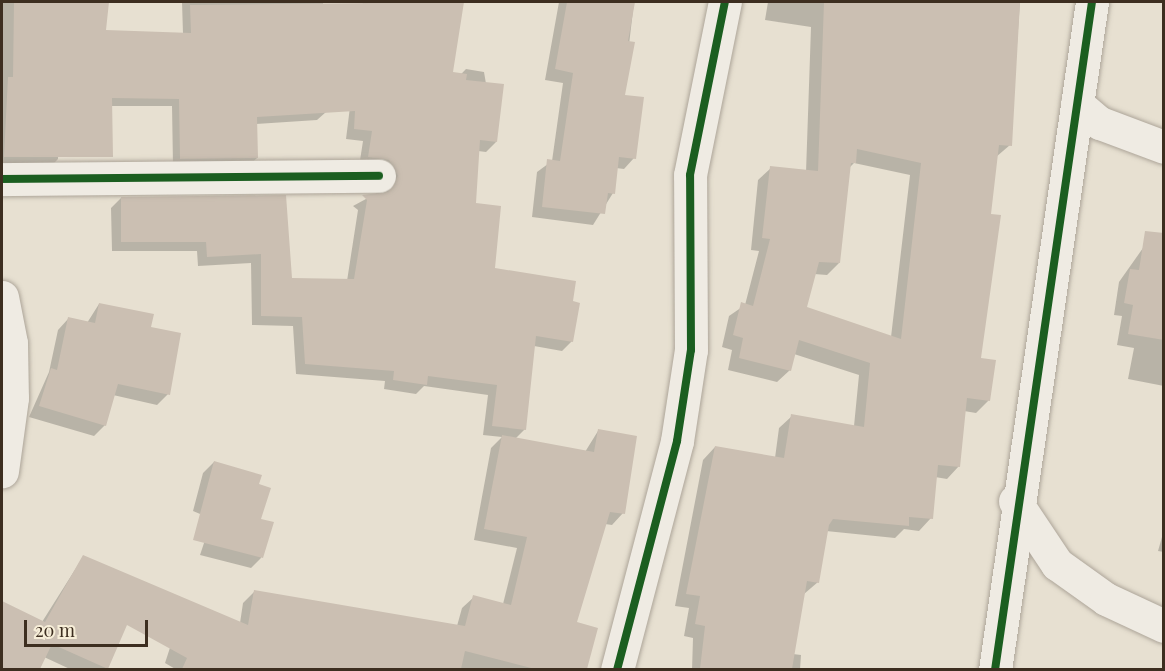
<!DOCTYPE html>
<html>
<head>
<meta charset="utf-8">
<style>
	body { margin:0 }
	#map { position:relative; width:1165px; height:671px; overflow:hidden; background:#e7e0d1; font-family:"Playfair Display",serif }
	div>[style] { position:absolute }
	.shadow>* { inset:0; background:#0003 }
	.building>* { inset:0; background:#cbbfb2 }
	.roads { filter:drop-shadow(0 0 2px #ada599) drop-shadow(0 0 2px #ada599) }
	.street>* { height:33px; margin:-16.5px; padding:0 16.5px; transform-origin:16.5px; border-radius:16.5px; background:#efebe3 }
	.cycleway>* { height:8px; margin:-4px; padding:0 4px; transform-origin:4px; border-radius:4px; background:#1b5e20 }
	span { translate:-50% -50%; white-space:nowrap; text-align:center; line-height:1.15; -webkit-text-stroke:4.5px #f7eed8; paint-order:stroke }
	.frame { position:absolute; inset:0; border:3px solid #3d2e20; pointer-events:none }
	.scale { position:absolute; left:24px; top:620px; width:124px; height:27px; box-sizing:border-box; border:3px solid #3d2e20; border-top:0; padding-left:8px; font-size:18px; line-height:21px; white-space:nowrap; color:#3d2e20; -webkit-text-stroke:4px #f7eed8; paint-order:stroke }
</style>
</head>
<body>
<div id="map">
	<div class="shadow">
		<div style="clip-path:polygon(2px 2px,42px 2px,41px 128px,59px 129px,58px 159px,48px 169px,2px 167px)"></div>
		<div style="clip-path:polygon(182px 2px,323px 2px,326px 112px,317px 120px,256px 124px,257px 158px,248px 166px,173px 166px,172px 106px,84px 106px,183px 34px)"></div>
		<div style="clip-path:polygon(363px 2px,422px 2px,406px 131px,466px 69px,484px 72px,496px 142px,486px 152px,478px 151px,474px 204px,494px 270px,571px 303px,572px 341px,562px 351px,534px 346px,525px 429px,515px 439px,585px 452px,598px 431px,623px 513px,612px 525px,605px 524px,576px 623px,596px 629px,585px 670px,177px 670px,165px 663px,181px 614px,240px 623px,243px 603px,254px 592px,457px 626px,462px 608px,474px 597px,503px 604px,517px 548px,474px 540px,491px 448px,502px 437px,483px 435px,488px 395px,424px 386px,416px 394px,384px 389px,385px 381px,296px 374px,293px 326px,252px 325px,251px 263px,198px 266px,197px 251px,112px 251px,111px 208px,121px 198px,284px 197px,290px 280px,347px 281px,358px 210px,353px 206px,388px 187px,359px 167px,363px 141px,346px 139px)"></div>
		<div style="clip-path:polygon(559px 2px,634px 2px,623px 96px,634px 158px,624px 169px,616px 168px,613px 193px,593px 225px,532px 217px,537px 172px,552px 161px,563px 83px,545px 80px)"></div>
		<div style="clip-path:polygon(evenodd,768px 2px,1020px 2px,1010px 145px,996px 157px,989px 215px,979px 360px,989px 400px,976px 413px,964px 411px,959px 466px,947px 479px,935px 477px,931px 518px,919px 531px,904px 529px,895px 538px,826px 531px,818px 582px,804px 594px,793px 654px,801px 655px,800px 670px,692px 670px,693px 638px,684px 636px,689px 608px,675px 606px,703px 460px,715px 447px,775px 458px,779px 428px,792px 416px,854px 426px,859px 375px,794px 354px,790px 370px,777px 382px,728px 370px,732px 350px,722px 347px,729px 316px,745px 305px,759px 251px,751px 250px,758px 180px,771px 168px,806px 172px,811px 27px,765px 20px,768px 2px,854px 163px,910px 175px,891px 337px,806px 308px,814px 274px,827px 275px,839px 263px,849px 168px,854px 163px)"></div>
		<div style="clip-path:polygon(1143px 248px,1164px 251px,1164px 386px,1128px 379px,1134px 348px,1117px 345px,1122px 316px,1114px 315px,1119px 282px)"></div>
		<div style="clip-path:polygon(99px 304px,150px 328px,168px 394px,157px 405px,113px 395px,105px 425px,94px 436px,29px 417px,49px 372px,58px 330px,68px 319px,87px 323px)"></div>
		<div style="clip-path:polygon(214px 462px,257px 485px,261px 558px,251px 568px,200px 555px,212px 519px,193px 511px,203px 473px)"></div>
		<div style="clip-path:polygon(1164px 530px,1164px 552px,1158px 551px)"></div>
		<div style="clip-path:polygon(83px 557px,106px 668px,72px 670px,44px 657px,39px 670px,2px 670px,2px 603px,42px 622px)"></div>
	</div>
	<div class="building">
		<div style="clip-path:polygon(14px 2px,109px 2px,106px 30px,191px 33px,190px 5px,464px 2px,453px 72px,467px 74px,466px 80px,504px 84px,497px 142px,480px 140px,476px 203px,501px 206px,495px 268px,576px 281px,573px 301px,580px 303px,573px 342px,536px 336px,526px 430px,492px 426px,497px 385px,428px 376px,427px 385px,393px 380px,394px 371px,305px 364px,302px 317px,261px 316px,261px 254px,207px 257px,206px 242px,121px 242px,121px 197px,286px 195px,292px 278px,354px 279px,367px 200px,362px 195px,388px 192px,398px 176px,389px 160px,368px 157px,372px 131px,354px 129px,355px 111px,257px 117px,258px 158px,180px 159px,179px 99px,112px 98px,113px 157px,4px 157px,8px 77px,13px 77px)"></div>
		<div style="clip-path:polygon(567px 2px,635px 2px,628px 41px,635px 42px,625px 95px,644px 97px,636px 159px,619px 157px,615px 194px,608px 193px,605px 214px,542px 207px,547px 159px,560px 161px,573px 73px,555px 69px)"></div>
		<div style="clip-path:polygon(evenodd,824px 2px,1020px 2px,1012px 146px,999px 145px,991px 214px,1001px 215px,981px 358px,996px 360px,990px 401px,967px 398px,960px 467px,938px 465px,933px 519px,909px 517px,909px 526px,833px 519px,829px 525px,819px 583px,807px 581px,792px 669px,700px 669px,705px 626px,695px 624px,700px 596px,686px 594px,715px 446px,784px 458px,791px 414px,864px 427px,870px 363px,799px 340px,791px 371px,739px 358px,743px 338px,733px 335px,741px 302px,753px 306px,770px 239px,762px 238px,770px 166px,818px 171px,824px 2px,857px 149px,921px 163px,901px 339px,807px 307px,819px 262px,840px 263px,851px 163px,856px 163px,857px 149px)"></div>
		<div style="clip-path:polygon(1145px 231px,1164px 233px,1164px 340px,1128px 334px,1133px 305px,1124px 303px,1130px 269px,1139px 270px)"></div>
		<div style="clip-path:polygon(99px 303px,154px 314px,151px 327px,181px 333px,170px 395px,118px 384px,106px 426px,39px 406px,51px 368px,57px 370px,68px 317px,95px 323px)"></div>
		<div style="clip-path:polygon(598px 429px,637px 436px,625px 514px,610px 512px,577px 622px,598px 628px,587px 669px,535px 669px,465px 651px,461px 669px,182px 669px,187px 658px,127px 625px,108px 669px,52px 644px,40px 669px,2px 669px,2px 601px,45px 622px,83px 555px,248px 625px,254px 590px,465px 626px,473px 595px,511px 605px,527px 537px,484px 529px,502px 435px,594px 452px)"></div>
		<div style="clip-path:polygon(214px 461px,262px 475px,259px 484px,271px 488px,261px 519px,274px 522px,263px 558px,193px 540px)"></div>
	</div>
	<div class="roads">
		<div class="street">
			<div style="left:1077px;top:104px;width:30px;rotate:40deg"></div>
			<div style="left:1100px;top:123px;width:68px;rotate:20.6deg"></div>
			<div style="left:2px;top:179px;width:377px;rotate:-0.5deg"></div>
			<div style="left:2px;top:297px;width:47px;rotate:78.9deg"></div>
			<div style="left:11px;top:343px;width:55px;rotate:89deg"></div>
			<div style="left:12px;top:398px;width:74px;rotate:97.8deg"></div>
			<div style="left:1015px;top:501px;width:76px;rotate:56.3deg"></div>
			<div style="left:1057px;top:564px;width:60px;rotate:35.5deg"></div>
			<div style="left:1106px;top:599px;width:64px;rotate:25deg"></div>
			<div style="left:617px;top:670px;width:237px;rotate:-75.3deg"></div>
			<div style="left:677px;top:441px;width:92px;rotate:-81.3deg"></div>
			<div style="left:691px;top:350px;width:175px;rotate:-90.3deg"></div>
			<div style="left:690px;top:175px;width:177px;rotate:-78.6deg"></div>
			<div style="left:995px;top:670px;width:675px;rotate:-81.74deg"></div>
		</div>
	</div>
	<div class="cycleway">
		<div style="left:2px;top:179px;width:377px;rotate:-0.5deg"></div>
		<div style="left:617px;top:670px;width:237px;rotate:-75.3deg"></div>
		<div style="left:677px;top:441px;width:92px;rotate:-81.3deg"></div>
		<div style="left:691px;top:350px;width:175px;rotate:-90.3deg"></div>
		<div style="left:690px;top:175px;width:177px;rotate:-78.6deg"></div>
		<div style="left:995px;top:670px;width:675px;rotate:-81.74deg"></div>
	</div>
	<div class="frame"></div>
	<div class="scale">20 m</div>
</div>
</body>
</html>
